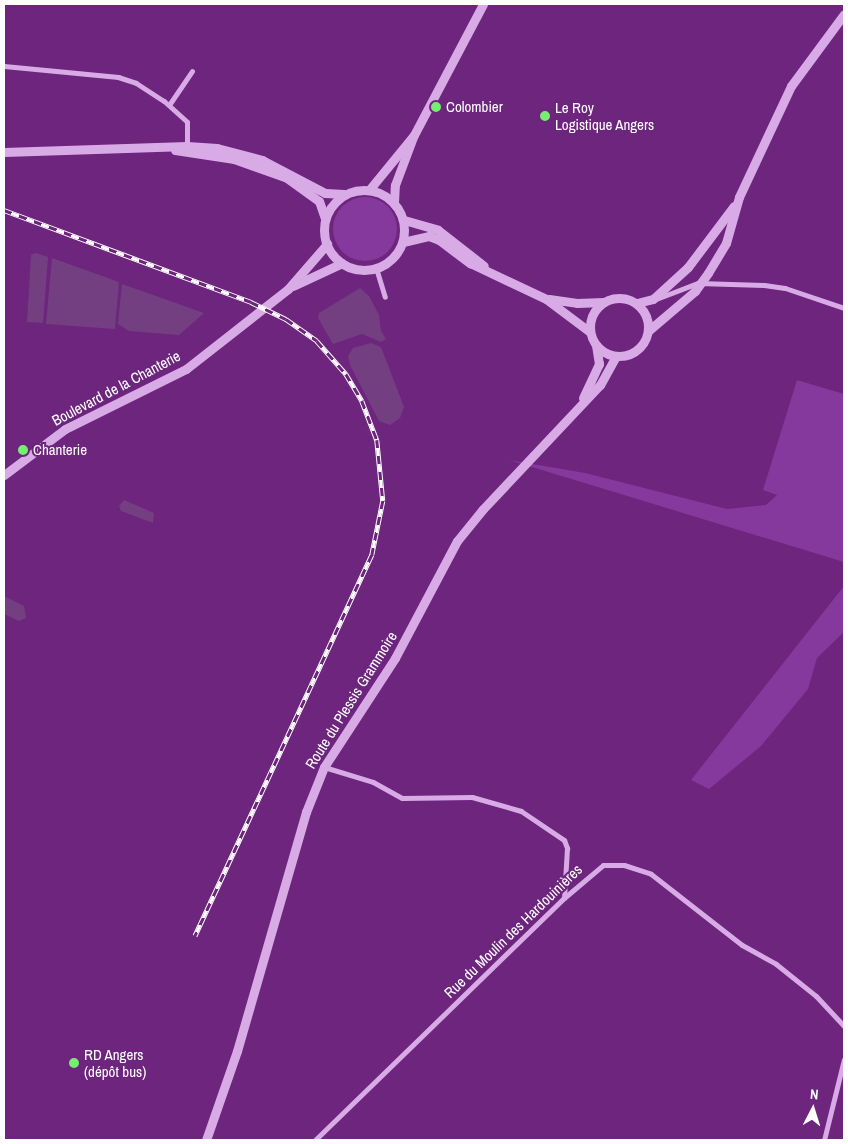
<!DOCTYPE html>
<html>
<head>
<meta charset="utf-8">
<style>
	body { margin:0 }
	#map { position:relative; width:848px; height:1144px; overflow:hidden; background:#6d257e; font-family:"Archivo Narrow",sans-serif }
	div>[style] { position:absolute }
	.green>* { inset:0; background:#86399c }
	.round { border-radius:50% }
	.water>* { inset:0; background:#743f81 }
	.minor>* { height:5px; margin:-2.5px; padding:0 2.5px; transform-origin:2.5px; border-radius:2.5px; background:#d9abe6 }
	.tertiary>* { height:9px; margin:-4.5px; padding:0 4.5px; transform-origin:4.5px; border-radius:4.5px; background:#d9abe6 }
	.tertiary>.ring { margin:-4.5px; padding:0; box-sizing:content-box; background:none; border:9px solid #d9abe6; border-radius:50% }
	.rail>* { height:4.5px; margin-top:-2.25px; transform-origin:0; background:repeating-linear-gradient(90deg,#6d257e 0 8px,#fff 0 16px); box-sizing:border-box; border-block:1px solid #fff }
	.dots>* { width:14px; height:14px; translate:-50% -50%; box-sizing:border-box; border:2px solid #6d257e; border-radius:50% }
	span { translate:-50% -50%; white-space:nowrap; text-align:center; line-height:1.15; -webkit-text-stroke:4px #6d257e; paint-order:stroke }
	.poi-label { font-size:15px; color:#fff }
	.left { translate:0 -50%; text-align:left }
	.street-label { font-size:15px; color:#fff }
	.frame { position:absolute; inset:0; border:5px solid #fff; pointer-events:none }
	.north { position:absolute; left:788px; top:1084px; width:50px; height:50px; -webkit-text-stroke:4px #6d257e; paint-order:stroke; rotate:5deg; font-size:14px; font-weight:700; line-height:20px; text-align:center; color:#fff }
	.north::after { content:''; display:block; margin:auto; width:18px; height:22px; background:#fff; clip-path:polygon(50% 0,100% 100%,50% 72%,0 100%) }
</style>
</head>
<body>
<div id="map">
	<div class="green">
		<div class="round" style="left:333px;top:197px;width:64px;height:64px"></div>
		<div style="clip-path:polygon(797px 380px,844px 394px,844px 562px,509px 460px,585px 473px,727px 509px,766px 505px,777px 495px,763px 490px)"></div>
		<div style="clip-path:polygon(844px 586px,844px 632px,817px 658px,808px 689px,761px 746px,709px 789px,691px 780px)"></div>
	</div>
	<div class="water">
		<div style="clip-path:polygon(36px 253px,48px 257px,43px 323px,27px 322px,31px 255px)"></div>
		<div style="clip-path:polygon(52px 258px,119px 282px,115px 329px,46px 324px)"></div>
		<div style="clip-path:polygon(122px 284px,204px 313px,179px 335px,129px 331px,118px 324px)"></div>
		<div style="clip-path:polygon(360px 288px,369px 296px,379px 315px,381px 331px,386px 339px,381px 342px,362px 334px,333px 344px,318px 318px,319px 313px)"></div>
		<div style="clip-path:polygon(371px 343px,381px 347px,404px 407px,400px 418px,390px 425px,379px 421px,350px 365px,348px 356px,353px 348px)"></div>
		<div style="clip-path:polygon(124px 500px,154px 513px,153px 523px,121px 511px,119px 506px)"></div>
		<div style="clip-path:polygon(4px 596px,24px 606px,26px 618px,19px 621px,4px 614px)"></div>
	</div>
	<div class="minor">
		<div style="left:4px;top:66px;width:115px;rotate:5.5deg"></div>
		<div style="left:118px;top:77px;width:19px;rotate:18deg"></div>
		<div style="left:136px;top:83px;width:33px;rotate:33deg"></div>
		<div style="left:164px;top:101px;width:31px;rotate:42deg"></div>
		<div style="left:187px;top:122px;width:24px;rotate:90deg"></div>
		<div style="left:169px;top:105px;width:41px;rotate:-55.9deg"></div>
		<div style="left:376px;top:268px;width:30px;rotate:73deg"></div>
		<div style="left:656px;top:299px;width:45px;rotate:-20.9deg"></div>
		<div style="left:698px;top:283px;width:66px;rotate:1.7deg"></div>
		<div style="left:764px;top:285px;width:21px;rotate:8deg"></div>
		<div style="left:785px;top:288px;width:62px;rotate:18.7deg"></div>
		<div style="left:324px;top:767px;width:51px;rotate:17deg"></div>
		<div style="left:373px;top:782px;width:33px;rotate:29deg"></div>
		<div style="left:402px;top:798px;width:70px;rotate:-0.8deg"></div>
		<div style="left:472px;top:797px;width:51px;rotate:15.9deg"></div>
		<div style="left:521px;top:811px;width:52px;rotate:34deg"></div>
		<div style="left:564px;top:840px;width:9px;rotate:69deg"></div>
		<div style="left:567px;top:848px;width:50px;rotate:93.4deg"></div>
		<div style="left:315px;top:1140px;width:347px;rotate:-44.2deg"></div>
		<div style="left:564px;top:898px;width:51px;rotate:-40.2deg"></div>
		<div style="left:603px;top:865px;width:21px"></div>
		<div style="left:624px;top:865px;width:28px;rotate:18deg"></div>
		<div style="left:651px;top:874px;width:115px;rotate:38deg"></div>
		<div style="left:742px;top:945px;width:39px;rotate:29deg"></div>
		<div style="left:776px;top:964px;width:51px;rotate:38.7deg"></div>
		<div style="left:816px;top:996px;width:41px;rotate:47deg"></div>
		<div style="left:824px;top:1140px;width:83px;rotate:-76.1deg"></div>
	</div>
	<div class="tertiary">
		<div style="left:175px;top:150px;width:60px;rotate:8.7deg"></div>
		<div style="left:234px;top:159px;width:56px;rotate:19.7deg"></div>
		<div style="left:287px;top:178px;width:39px;rotate:36deg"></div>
		<div style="left:319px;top:201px;width:18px;rotate:71deg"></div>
		<div style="left:4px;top:152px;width:183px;rotate:-1.9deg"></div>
		<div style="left:187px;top:146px;width:30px;rotate:4deg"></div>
		<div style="left:217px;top:148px;width:47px;rotate:14.9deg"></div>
		<div style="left:262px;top:160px;width:71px;rotate:27.6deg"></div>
		<div style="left:325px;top:193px;width:19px;rotate:3deg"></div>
		<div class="ring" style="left:324px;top:190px;width:71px;height:71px"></div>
		<div style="left:369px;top:190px;width:71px;rotate:-50.7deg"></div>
		<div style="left:414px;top:135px;width:148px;rotate:-62.2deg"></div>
		<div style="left:394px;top:202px;width:17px;rotate:-87deg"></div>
		<div style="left:395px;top:185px;width:51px;rotate:-69.4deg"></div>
		<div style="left:404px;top:220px;width:35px;rotate:16deg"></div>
		<div style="left:438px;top:230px;width:58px;rotate:38deg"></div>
		<div style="left:403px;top:242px;width:27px;rotate:-13deg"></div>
		<div style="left:429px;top:236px;width:11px;rotate:22deg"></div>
		<div style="left:439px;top:240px;width:39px;rotate:37deg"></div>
		<div style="left:470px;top:263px;width:84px;rotate:25.3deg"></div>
		<div style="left:546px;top:299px;width:55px;rotate:36.9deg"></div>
		<div style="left:293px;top:286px;width:54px;rotate:-25.1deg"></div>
		<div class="ring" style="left:590px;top:298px;width:49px;height:49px"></div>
		<div style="left:549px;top:299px;width:28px;rotate:8deg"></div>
		<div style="left:577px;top:303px;width:27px;rotate:-2deg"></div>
		<div style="left:637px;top:303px;width:16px;rotate:-14deg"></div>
		<div style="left:653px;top:299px;width:47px;rotate:-42.4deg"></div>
		<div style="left:688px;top:267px;width:76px;rotate:-53deg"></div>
		<div style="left:648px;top:331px;width:62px;rotate:-40.4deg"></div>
		<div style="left:695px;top:291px;width:22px;rotate:-54deg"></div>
		<div style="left:708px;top:273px;width:35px;rotate:-59deg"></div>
		<div style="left:726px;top:243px;width:48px;rotate:-74.2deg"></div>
		<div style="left:739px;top:197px;width:123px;rotate:-64.9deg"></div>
		<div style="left:791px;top:86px;width:89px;rotate:-53.6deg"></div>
		<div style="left:583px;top:398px;width:38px;rotate:-65deg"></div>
		<div style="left:599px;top:364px;width:19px;rotate:-99deg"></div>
		<div style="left:4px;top:475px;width:76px;rotate:-37deg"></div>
		<div style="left:65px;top:429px;width:135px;rotate:-26.4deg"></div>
		<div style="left:186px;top:369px;width:130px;rotate:-38.1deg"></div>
		<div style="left:288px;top:289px;width:60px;rotate:-49.1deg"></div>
		<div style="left:206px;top:1140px;width:94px;rotate:-70.8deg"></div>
		<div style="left:237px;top:1051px;width:249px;rotate:-73.9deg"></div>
		<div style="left:306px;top:812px;width:48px;rotate:-68.2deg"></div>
		<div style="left:324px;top:767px;width:130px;rotate:-56.9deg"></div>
		<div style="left:395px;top:658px;width:132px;rotate:-62.1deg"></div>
		<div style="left:457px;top:541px;width:41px;rotate:-50.9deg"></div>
		<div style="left:483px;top:509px;width:170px;rotate:-46.7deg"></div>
		<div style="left:600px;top:385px;width:33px;rotate:-61deg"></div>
	</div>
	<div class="rail">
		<div style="left:4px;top:210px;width:264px;rotate:20.4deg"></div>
		<div style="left:251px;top:302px;width:39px;rotate:26deg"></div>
		<div style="left:286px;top:319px;width:38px;rotate:35deg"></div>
		<div style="left:317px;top:341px;width:44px;rotate:48.7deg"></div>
		<div style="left:346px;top:374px;width:31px;rotate:59deg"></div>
		<div style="left:362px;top:401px;width:42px;rotate:69deg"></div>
		<div style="left:377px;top:440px;width:61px;rotate:84.4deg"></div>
		<div style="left:383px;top:501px;width:55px;rotate:101.5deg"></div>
		<div style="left:372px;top:555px;width:420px;rotate:114.9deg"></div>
	</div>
	<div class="dots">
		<div style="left:436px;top:107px;background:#76ef70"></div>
		<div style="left:545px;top:116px;background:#76ef70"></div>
		<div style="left:23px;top:450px;background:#76ef70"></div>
		<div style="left:74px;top:1063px;background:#76ef70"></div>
	</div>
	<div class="poi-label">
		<span class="left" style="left:446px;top:107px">Colombier</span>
		<span class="left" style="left:555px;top:116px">Le Roy<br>Logistique Angers</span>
		<span class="left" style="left:33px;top:450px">Chanterie</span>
		<span class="left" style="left:84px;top:1063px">RD Angers<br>(dépôt bus)</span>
	</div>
	<div class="street-label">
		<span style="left:116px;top:388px;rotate:-28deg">Boulevard de la Chanterie</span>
		<span style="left:351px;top:700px;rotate:-58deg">Route du Plessis Grammoire</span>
		<span style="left:513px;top:931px;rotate:-44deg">Rue du Moulin des Hardouinières</span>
	</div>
	<div class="frame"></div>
	<div class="north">N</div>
</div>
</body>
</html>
